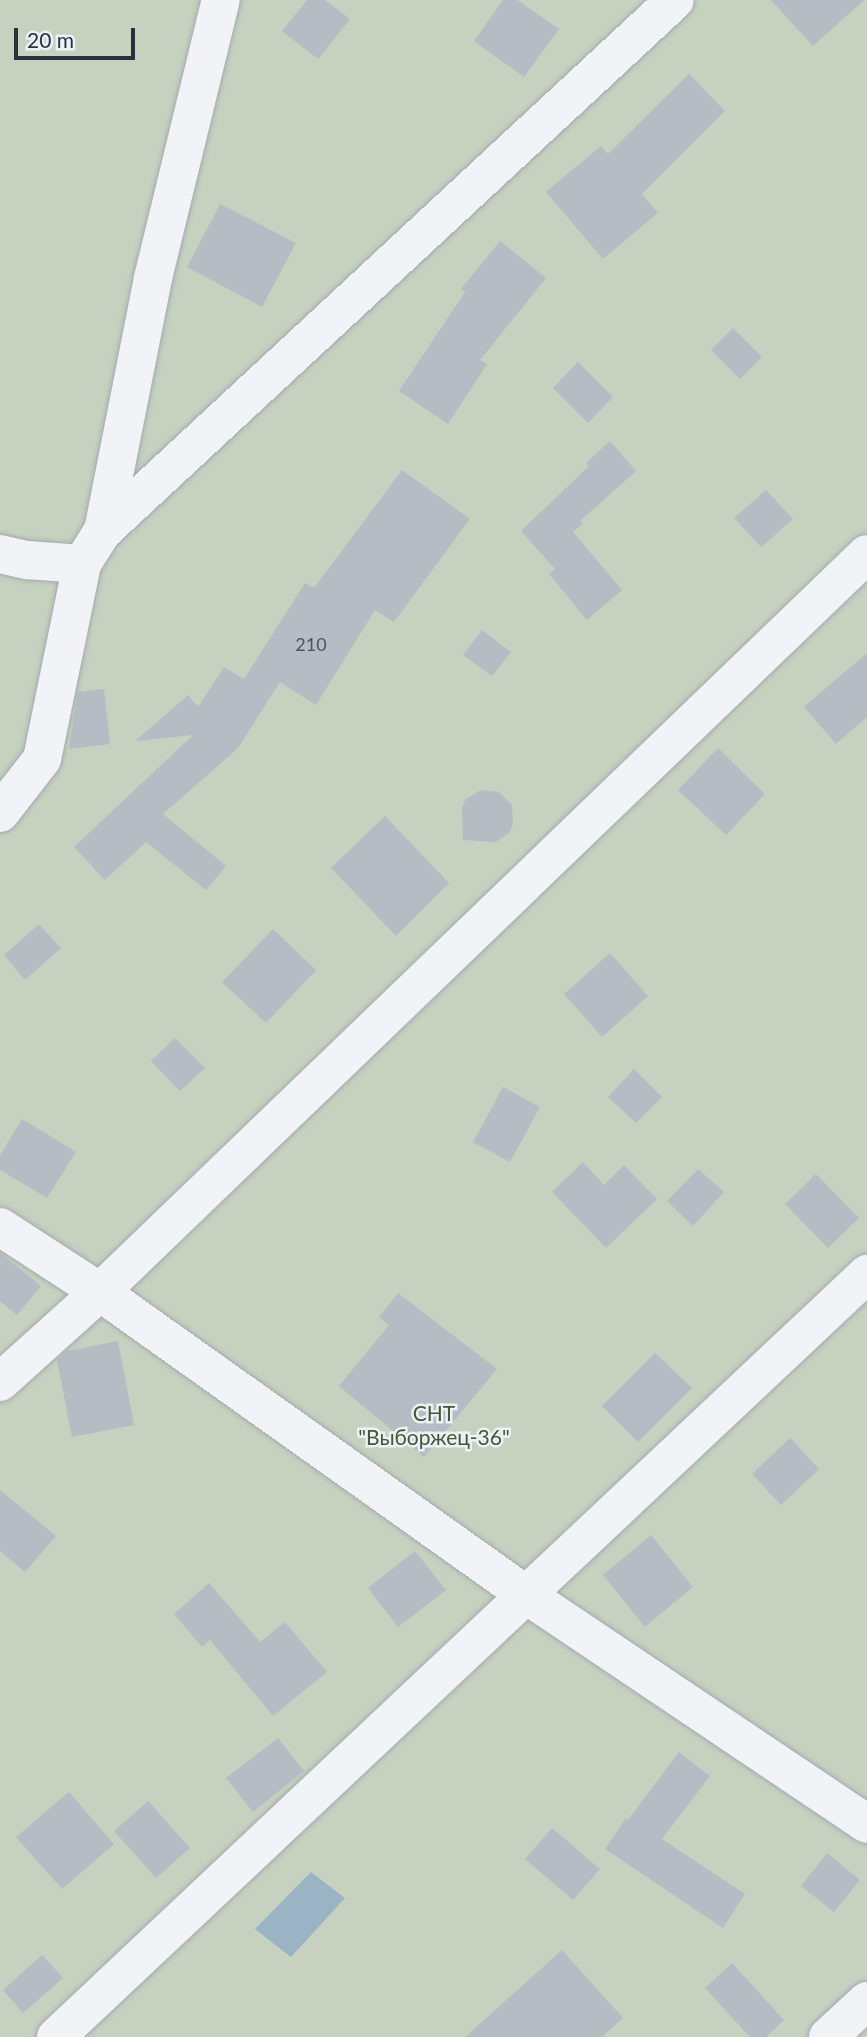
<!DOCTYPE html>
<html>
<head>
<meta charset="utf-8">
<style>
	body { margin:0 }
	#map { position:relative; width:867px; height:2037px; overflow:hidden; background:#dee3e7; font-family:Lato,sans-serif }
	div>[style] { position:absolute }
	.green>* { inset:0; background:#c6d1bf }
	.water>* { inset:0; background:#9ab4c6 }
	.building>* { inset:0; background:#b6bcc4 }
	.roads { filter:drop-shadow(0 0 2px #a4aab1) drop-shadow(0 0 2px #a4aab1) }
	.minor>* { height:38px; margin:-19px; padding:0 19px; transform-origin:19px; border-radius:19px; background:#f1f3f6 }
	span { translate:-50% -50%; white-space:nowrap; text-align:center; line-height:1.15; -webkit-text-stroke:5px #edf1f5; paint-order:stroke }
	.number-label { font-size:18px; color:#4c545f }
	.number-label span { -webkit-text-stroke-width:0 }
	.park-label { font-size:21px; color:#405936 }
	.scale { position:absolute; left:14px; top:28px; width:121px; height:32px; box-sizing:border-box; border:4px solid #28323d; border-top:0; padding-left:9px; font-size:21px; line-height:24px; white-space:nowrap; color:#28323d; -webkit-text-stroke:5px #edf1f5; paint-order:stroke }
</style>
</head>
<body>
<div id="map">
	<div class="green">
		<div style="clip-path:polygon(0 0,867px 0,867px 2037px,0 2037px)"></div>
	</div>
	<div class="water">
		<div style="clip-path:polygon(311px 1872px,345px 1898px,291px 1957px,255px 1929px)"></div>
	</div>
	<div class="building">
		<div style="clip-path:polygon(307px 0,325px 0,350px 19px,318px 59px,282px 31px)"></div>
		<div style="clip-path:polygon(503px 0,517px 0,559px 29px,524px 77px,474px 41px)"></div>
		<div style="clip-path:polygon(771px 0,864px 0,813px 46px)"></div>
		<div style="clip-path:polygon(689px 74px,725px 111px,642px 194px,658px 213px,603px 259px,546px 192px,601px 146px,608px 154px)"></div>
		<div style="clip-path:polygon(220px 204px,296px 243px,262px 307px,187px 267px)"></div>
		<div style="clip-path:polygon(500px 241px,546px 278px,480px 360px,487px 364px,448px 424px,399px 391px,465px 292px,461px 289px)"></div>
		<div style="clip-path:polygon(733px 328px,762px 357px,740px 379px,711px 350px)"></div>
		<div style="clip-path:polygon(578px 362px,613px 397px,588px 423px,553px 388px)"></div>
		<div style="clip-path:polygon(610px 441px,636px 471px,580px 521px,583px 523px,573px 532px,622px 590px,587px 620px,549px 574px,555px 569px,521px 531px,589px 466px,586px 463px)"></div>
		<div style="clip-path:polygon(402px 470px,470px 519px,394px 622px,375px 610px,316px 705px,280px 682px,238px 748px,163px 814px,226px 866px,206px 890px,146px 842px,105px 880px,74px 847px,193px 735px,135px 741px,188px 695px,198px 707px,224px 667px,244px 679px,305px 583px,314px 588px)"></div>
		<div style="clip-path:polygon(766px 490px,793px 519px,761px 547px,734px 518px)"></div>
		<div style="clip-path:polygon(482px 630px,511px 652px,492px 676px,463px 655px)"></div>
		<div style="clip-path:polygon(867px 653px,867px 717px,836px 744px,804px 707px)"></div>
		<div style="clip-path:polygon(104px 689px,110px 744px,69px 749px,78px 692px)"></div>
		<div style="clip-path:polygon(718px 748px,765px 794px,726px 835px,678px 790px)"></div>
		<div style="clip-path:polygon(481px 790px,499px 792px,512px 805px,513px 823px,510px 832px,496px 842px,463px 840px,462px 807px,466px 799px)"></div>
		<div style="clip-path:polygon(385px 816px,449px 883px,396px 936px,331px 868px)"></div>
		<div style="clip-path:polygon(39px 924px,61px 948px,25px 980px,4px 955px)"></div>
		<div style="clip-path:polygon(273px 929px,316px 970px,266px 1023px,222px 982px)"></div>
		<div style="clip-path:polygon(610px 953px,648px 996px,602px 1037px,564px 994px)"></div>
		<div style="clip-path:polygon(175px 1038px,205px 1068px,180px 1091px,151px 1061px)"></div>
		<div style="clip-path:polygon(634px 1069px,662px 1097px,636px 1123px,608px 1097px)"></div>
		<div style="clip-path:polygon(503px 1087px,540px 1107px,510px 1162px,473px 1142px)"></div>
		<div style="clip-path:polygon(22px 1119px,76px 1152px,47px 1198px,0 1170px,0 1156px)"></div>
		<div style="clip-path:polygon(583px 1162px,604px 1185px,624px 1165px,657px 1199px,606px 1248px,552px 1192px)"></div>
		<div style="clip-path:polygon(698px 1169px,724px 1192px,693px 1226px,667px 1201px)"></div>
		<div style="clip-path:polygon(816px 1174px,859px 1218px,828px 1248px,785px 1204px)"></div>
		<div style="clip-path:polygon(0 1253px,41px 1286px,17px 1315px,0 1301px)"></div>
		<div style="clip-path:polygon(398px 1293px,497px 1369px,424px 1457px,339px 1386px,389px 1325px,379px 1317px)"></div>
		<div style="clip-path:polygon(118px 1341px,134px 1425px,72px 1437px,57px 1360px,67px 1351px)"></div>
		<div style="clip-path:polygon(655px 1353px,692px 1388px,638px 1442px,602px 1406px)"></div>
		<div style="clip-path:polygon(790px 1438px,819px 1469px,781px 1505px,752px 1474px)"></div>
		<div style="clip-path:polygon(0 1490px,56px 1536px,25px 1572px,0 1551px)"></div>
		<div style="clip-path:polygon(651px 1535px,693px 1587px,645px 1627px,603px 1575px)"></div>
		<div style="clip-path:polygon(415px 1551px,446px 1590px,398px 1627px,368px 1588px)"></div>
		<div style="clip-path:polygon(209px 1583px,260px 1642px,285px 1622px,327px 1672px,273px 1716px,210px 1640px,202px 1647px,174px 1614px)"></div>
		<div style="clip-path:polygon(278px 1738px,304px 1771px,253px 1812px,226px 1778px)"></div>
		<div style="clip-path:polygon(679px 1752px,710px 1776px,662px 1839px,745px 1894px,723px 1928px,605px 1849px,626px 1818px,628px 1820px)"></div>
		<div style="clip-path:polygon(69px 1792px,114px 1844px,62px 1889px,16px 1837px)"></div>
		<div style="clip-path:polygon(148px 1801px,190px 1848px,156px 1878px,114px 1831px)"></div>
		<div style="clip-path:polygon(552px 1828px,600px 1869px,573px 1900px,525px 1859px)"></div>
		<div style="clip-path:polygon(827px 1853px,860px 1880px,834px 1912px,801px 1886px)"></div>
		<div style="clip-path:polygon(562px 1950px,623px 2018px,602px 2037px,465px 2037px)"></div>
		<div style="clip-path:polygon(42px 1955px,63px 1978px,23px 2013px,3px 1990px)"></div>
		<div style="clip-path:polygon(732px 1963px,784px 2020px,766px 2037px,750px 2037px,705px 1988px)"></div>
	</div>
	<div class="roads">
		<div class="minor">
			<div style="left:103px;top:531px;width:780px;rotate:-42.87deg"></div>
			<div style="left:0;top:554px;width:28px;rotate:13deg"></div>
			<div style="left:27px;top:560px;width:55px;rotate:4.2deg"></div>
			<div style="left:0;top:813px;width:68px;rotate:-52.1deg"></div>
			<div style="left:42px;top:759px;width:199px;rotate:-78.4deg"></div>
			<div style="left:82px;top:564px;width:39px;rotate:-58deg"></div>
			<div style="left:103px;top:531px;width:258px;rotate:-78.8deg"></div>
			<div style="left:153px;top:278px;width:286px;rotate:-76.3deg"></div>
			<div style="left:0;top:1227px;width:119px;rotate:33deg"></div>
			<div style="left:100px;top:1292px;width:521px;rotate:35.4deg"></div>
			<div style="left:525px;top:1594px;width:412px;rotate:33.9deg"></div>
			<div style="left:0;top:1382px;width:135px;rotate:-42deg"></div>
			<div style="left:100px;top:1292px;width:1064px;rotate:-43.9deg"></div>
			<div style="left:56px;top:2037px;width:1114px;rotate:-43.25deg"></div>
			<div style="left:828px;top:2037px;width:53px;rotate:-42.7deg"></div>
		</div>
	</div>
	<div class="number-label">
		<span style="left:311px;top:644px">210</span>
	</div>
	<div class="park-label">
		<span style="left:434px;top:1425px">СНТ<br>"Выборжец-36"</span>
	</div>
	<div class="scale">20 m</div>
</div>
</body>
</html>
